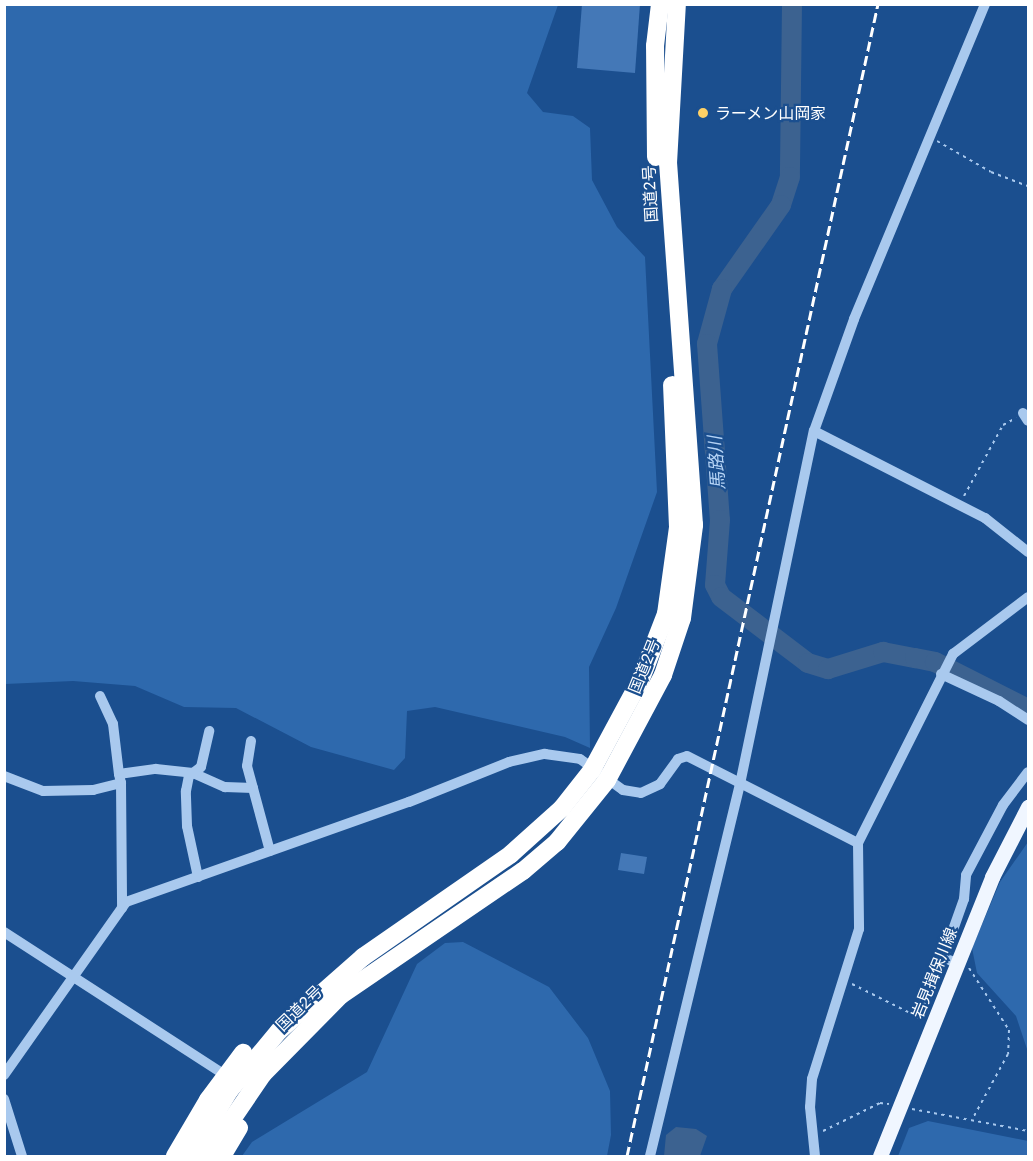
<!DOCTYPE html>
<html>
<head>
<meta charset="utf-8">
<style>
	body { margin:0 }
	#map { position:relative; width:1033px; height:1161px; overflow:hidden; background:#1b4f8f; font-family:Lato,"Noto Sans JP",sans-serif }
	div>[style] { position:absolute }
	.green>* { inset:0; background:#2e69ad }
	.water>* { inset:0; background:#3c6290 }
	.river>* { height:20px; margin:-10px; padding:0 10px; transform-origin:10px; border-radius:10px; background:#3c6290 }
	.building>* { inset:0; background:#4478b7 }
	.path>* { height:2px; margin-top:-1px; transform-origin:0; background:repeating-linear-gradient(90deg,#a9c9ee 0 3px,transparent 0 7.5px) }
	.minor>* { height:10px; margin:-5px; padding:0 5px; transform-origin:5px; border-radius:5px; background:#a9c9ee }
	.major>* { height:15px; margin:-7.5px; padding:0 7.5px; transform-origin:7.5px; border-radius:7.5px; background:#f0f6ff }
	.highway>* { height:18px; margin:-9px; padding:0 9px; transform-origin:9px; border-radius:9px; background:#fff }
	.rail>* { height:3px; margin-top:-1.5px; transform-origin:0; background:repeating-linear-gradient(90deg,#fff 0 10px,transparent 0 14.5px) }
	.dots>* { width:16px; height:16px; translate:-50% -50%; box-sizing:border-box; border:3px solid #1b4f8f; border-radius:50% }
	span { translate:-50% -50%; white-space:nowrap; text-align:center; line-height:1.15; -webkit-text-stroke:4.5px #1b4f8f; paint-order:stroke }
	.poi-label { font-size:16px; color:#fff }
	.left { translate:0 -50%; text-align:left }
	.street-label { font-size:16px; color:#fff }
	.water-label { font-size:18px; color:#b5d3f5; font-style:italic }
	.frame { position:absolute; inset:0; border:6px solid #fff; pointer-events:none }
</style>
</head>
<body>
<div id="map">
	<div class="green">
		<div style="clip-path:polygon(4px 5px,558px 5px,527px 93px,543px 112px,573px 116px,590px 128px,592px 180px,617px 227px,645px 257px,657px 492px,616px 608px,589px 667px,590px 748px,565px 737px,435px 707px,407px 711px,405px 758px,394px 770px,311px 747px,236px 708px,184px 707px,135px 686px,73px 681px,5px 684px)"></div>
		<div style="clip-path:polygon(1028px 842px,1028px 1052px,1016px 1016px,977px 973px,972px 948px,1000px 882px)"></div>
		<div style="clip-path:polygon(463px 942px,549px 987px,588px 1038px,610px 1091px,611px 1135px,607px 1156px,242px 1156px,252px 1142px,367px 1072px,417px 964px,445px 943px)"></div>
		<div style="clip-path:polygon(928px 1121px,1028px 1141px,1028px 1156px,898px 1156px,909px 1128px)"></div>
	</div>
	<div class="water">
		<div style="clip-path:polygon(676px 1127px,696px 1129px,707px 1136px,700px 1156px,664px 1156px,666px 1135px)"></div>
	</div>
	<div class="river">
		<div style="left:792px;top:4px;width:173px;rotate:90.7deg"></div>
		<div style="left:790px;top:177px;width:29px;rotate:108deg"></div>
		<div style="left:781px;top:205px;width:103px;rotate:125.1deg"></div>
		<div style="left:722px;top:289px;width:57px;rotate:105.3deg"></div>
		<div style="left:707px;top:344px;width:176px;rotate:85.8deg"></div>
		<div style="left:720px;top:520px;width:65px;rotate:94.4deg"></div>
		<div style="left:715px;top:585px;width:13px;rotate:63deg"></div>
		<div style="left:721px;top:597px;width:109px;rotate:37.2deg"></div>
		<div style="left:808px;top:663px;width:21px;rotate:17deg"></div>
		<div style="left:828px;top:669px;width:58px;rotate:-17.2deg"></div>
		<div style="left:883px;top:652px;width:33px;rotate:11deg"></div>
		<div style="left:915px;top:658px;width:20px;rotate:11deg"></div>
		<div style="left:935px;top:662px;width:104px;rotate:26.8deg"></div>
	</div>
	<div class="building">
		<div style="clip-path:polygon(582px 4px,640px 4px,635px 73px,577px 68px)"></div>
		<div style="clip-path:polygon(621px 853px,647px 857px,644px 874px,618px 870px)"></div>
	</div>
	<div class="path">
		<div style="left:937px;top:141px;width:62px;rotate:29.9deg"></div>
		<div style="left:991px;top:172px;width:40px;rotate:21deg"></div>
		<div style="left:964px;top:496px;width:81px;rotate:-61.2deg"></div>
		<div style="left:1003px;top:425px;width:15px;rotate:-28deg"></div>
		<div style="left:969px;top:968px;width:74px;rotate:57.2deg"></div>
		<div style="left:1009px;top:1030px;width:24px;rotate:92deg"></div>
		<div style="left:1008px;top:1054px;width:73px;rotate:118.7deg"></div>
		<div style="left:852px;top:984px;width:63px;rotate:26.6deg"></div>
		<div style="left:912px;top:1109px;width:118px;rotate:10.7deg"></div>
		<div style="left:823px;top:1131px;width:64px;rotate:-26.2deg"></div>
		<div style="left:880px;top:1103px;width:9px;rotate:6deg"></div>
	</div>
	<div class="minor">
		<div style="left:1023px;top:413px;width:9px;rotate:58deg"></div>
		<div style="left:814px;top:431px;width:192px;rotate:27deg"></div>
		<div style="left:985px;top:518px;width:55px;rotate:38.3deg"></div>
		<div style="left:941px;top:674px;width:64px;rotate:25deg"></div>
		<div style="left:999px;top:701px;width:35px;rotate:33deg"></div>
		<div style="left:100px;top:696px;width:31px;rotate:65deg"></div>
		<div style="left:113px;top:724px;width:50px;rotate:83.2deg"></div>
		<div style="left:251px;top:741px;width:25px;rotate:99deg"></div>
		<div style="left:247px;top:766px;width:88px;rotate:74.9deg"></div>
		<div style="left:4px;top:776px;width:42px;rotate:21deg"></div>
		<div style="left:43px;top:791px;width:50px;rotate:-1.1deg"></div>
		<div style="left:93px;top:790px;width:29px;rotate:-14deg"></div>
		<div style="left:121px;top:783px;width:9px;rotate:-103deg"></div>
		<div style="left:119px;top:774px;width:37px;rotate:-8deg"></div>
		<div style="left:156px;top:769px;width:37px;rotate:6deg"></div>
		<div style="left:193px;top:773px;width:35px;rotate:24deg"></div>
		<div style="left:225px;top:787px;width:28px;rotate:2deg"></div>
		<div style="left:121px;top:783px;width:125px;rotate:89.5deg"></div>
		<div style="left:858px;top:843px;width:212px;rotate:-63.3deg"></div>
		<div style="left:953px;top:654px;width:94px;rotate:-37.2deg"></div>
		<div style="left:198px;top:877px;width:52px;rotate:-102.2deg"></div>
		<div style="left:187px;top:826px;width:35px;rotate:-92deg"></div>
		<div style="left:186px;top:791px;width:15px;rotate:-79deg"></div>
		<div style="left:189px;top:776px;width:15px;rotate:-37deg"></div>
		<div style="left:201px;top:767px;width:37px;rotate:-77deg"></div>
		<div style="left:4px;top:932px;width:263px;rotate:32.9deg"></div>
		<div style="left:958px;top:963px;width:16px;rotate:-162deg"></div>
		<div style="left:943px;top:958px;width:63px;rotate:-70.4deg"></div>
		<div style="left:964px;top:899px;width:24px;rotate:-85deg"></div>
		<div style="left:966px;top:875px;width:79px;rotate:-62.1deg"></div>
		<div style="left:1003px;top:805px;width:41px;rotate:-52.9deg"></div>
		<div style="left:919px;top:1014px;width:61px;rotate:-66.8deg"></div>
		<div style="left:4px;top:1075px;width:212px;rotate:-54.8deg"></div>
		<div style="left:126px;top:902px;width:300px;rotate:-19.5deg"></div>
		<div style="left:409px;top:802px;width:108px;rotate:-21.8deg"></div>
		<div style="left:509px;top:762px;width:37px;rotate:-13deg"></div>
		<div style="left:545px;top:754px;width:35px;rotate:8deg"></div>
		<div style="left:580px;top:759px;width:53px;rotate:35.8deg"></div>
		<div style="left:623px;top:790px;width:18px;rotate:9deg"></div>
		<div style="left:641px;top:793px;width:21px;rotate:-25deg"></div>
		<div style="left:660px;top:784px;width:31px;rotate:-54deg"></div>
		<div style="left:678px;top:759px;width:9px;rotate:-18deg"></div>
		<div style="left:687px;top:756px;width:192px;rotate:27deg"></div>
		<div style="left:858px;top:843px;width:86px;rotate:89.3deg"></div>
		<div style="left:859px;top:929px;width:157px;rotate:107.4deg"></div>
		<div style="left:812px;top:1079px;width:28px;rotate:94deg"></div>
		<div style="left:810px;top:1107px;width:49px;rotate:84.2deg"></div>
		<div style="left:4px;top:1099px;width:60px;rotate:72.5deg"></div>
		<div style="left:650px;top:1156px;width:383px;rotate:-76.4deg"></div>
		<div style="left:740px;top:784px;width:361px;rotate:-78.2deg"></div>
		<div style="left:814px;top:431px;width:119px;rotate:-70.3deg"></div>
		<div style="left:854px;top:319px;width:341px;rotate:-67.4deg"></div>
	</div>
	<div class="major">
		<div style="left:880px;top:1156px;width:301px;rotate:-68.1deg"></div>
		<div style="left:992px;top:877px;width:79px;rotate:-62.8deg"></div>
	</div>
	<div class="highway">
		<div style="left:656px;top:157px;width:111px;rotate:-90.5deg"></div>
		<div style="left:655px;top:46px;width:42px;rotate:-83.2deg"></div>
		<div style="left:175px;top:1156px;width:65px;rotate:-59.5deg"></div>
		<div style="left:208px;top:1100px;width:59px;rotate:-53.3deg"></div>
		<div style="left:190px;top:1156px;width:76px;rotate:-59deg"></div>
		<div style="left:229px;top:1091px;width:78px;rotate:-50.2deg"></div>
		<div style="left:279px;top:1031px;width:112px;rotate:-41.4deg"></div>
		<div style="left:363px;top:957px;width:180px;rotate:-34.8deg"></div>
		<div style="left:511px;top:854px;width:69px;rotate:-42deg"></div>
		<div style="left:562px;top:808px;width:48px;rotate:-51.7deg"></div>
		<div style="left:592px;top:770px;width:101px;rotate:-61.7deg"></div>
		<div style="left:640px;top:681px;width:72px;rotate:-68.8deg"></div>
		<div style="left:666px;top:614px;width:88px;rotate:-82.1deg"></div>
		<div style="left:678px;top:527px;width:142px;rotate:-92.4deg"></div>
		<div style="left:207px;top:1156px;width:99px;rotate:-55.7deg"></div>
		<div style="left:263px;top:1074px;width:111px;rotate:-45.4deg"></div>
		<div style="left:341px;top:995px;width:220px;rotate:-34.3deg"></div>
		<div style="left:523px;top:871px;width:45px;rotate:-40.5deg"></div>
		<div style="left:557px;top:842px;width:80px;rotate:-51.1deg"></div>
		<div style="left:607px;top:780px;width:119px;rotate:-61.9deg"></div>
		<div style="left:663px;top:675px;width:60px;rotate:-71.6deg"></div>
		<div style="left:682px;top:618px;width:94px;rotate:-82.6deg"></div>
		<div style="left:694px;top:525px;width:363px;rotate:-94.1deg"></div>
		<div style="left:668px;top:163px;width:159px;rotate:-86.8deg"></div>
		<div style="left:222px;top:1156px;width:33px;rotate:-59deg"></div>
	</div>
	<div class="rail">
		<div style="left:627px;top:1156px;width:1179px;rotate:-77.71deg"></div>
	</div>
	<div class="dots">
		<div style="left:703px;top:113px;background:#ffd166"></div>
	</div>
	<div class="poi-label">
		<span class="left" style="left:715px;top:113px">ラーメン山岡家</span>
	</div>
	<div class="street-label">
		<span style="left:650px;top:194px;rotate:-93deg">国道2号</span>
		<span style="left:644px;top:666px;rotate:-68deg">国道2号</span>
		<span style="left:934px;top:973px;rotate:-68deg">岩見揖保川線</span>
		<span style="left:299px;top:1008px;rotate:-44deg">国道2号</span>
	</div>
	<div class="water-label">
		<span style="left:716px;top:463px;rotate:-94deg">馬路川</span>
	</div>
	<div class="frame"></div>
</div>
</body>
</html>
